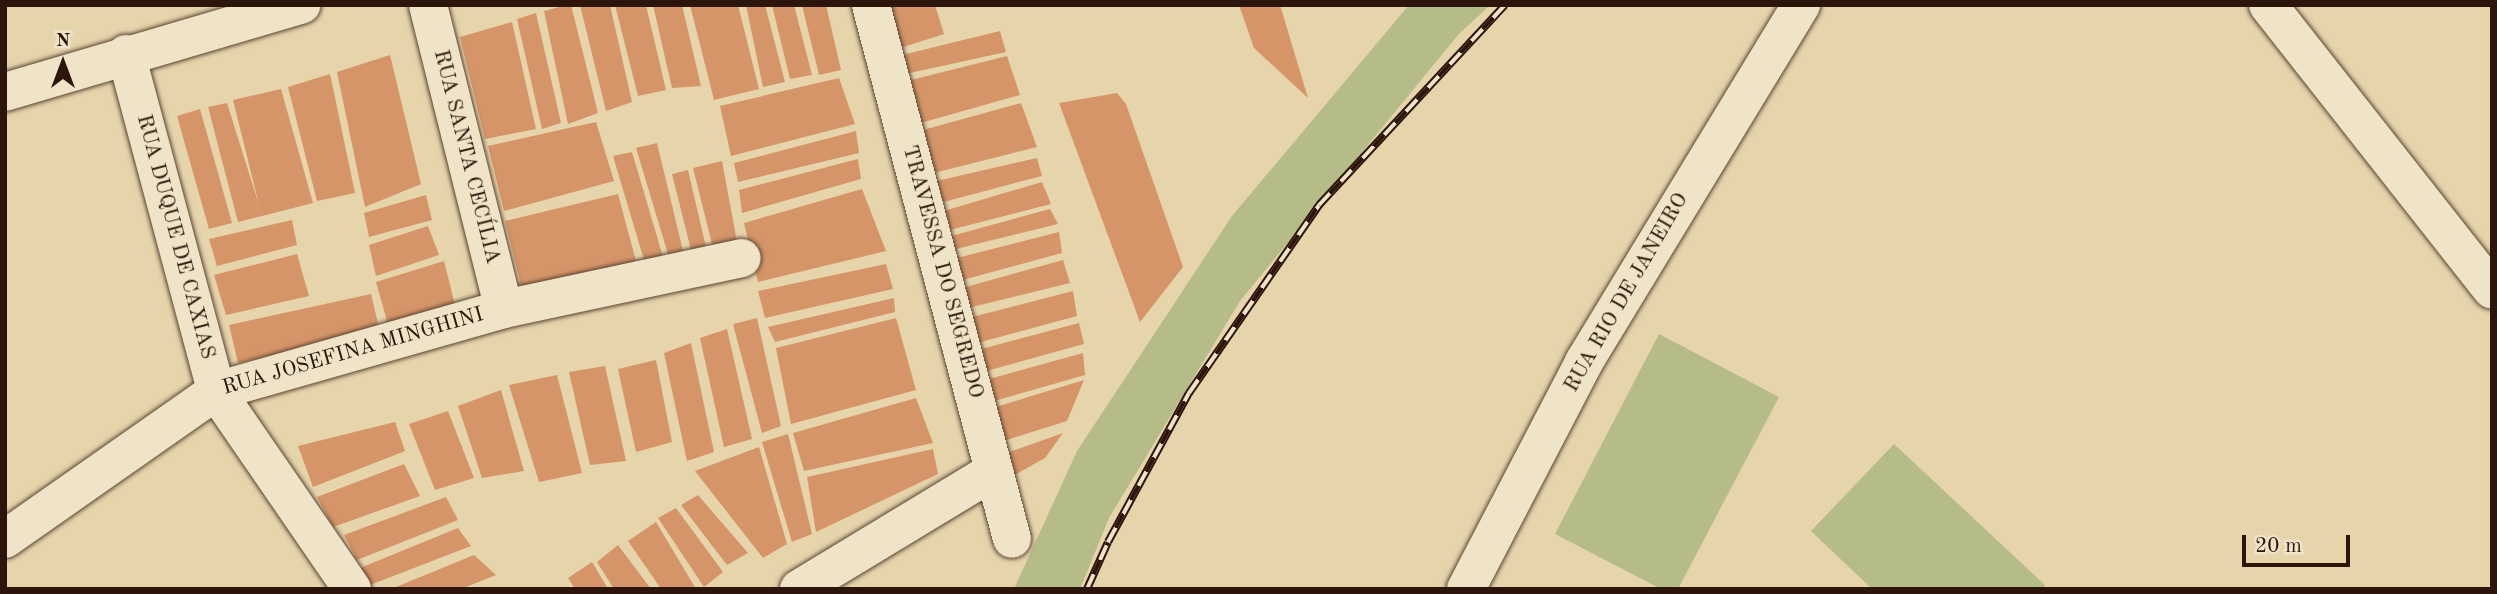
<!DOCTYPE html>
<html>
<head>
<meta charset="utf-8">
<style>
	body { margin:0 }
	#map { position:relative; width:2497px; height:594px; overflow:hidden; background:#e6d4ab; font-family:"Old Standard TT",serif }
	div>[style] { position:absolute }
	.green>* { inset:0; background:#b6bc88 }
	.building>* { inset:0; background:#d69568 }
	.roads { filter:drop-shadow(0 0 2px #5a4533) drop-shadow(0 0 2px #5a4533) }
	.minor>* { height:38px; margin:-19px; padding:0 19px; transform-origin:19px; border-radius:19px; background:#efe3c8 }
	.rail>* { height:8px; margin-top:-4px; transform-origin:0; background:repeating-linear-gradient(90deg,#efe3c8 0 16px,#2c150b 0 32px); box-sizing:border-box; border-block:2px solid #2c150b }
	span { translate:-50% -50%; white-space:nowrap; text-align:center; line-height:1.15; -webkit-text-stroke:5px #efe3c8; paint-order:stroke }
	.street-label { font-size:21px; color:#2c150b }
	.frame { position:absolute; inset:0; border:7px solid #2c150b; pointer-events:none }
	.north { position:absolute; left:28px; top:28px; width:70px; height:70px; -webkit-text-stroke:5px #efe3c8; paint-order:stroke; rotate:0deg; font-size:19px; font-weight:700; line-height:28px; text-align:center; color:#2c150b }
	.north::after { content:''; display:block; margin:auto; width:24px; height:32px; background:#2c150b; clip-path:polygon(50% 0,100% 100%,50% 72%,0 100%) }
	.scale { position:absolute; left:2242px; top:535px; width:108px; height:32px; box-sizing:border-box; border:4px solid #2c150b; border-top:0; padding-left:9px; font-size:21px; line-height:24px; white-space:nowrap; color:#2c150b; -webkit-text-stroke:5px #efe3c8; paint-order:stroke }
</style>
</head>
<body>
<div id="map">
	<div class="green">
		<div style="clip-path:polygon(1409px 5px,1490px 5px,1458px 35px,1240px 301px,1109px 518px,1080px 589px,1014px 589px,1077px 451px,1232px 216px)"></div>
		<div style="clip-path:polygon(1659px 334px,1779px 397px,1678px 589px,1661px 589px,1555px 534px)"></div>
		<div style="clip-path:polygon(1894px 444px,2045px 585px,2042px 589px,1872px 589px,1811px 531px)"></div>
	</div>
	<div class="building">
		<div style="clip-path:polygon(567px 5px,571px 5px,598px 113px,568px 124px,544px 11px)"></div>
		<div style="clip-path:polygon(580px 5px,610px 5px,632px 102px,606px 111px)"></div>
		<div style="clip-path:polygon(615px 5px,646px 5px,666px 90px,638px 96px)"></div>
		<div style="clip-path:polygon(653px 5px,682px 5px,701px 86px,672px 88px)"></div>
		<div style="clip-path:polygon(690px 5px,738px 5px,759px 89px,714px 100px)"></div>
		<div style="clip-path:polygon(746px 5px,765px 5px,785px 82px,763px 87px)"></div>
		<div style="clip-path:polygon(772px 5px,794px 5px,812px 75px,790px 79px)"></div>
		<div style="clip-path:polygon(802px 5px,826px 5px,841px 70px,819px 75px)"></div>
		<div style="clip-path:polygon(898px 5px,935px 5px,944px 34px,891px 51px,884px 9px)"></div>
		<div style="clip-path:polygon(1239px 5px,1280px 5px,1308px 98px,1254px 48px)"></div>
		<div style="clip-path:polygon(536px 13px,561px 123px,542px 129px,517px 19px)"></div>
		<div style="clip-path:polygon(512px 22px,536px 129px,485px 139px,460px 37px)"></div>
		<div style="clip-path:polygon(1000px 31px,1006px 52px,896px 76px,894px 57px)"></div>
		<div style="clip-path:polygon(390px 55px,421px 184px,365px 207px,337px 72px)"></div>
		<div style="clip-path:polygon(1007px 56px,1020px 95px,910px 126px,899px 83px)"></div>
		<div style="clip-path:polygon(330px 74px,355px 193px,317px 201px,288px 87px)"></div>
		<div style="clip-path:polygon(839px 78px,855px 124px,731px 156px,720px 106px)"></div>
		<div style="clip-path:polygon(281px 89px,313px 203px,238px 222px,208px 107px,227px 103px,259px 205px,233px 100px)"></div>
		<div style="clip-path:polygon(1117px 93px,1126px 104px,1183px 267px,1140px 322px,1059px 103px)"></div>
		<div style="clip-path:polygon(1021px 103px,1037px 147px,926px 175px,912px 133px)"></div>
		<div style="clip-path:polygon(200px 109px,232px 223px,209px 229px,177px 116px)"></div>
		<div style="clip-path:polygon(596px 122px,614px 181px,504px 211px,488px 146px)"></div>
		<div style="clip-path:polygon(856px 131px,859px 153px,738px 182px,734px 163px)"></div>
		<div style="clip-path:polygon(657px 143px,683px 251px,668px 254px,636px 148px)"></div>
		<div style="clip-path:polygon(632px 152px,663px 257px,644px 260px,613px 156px)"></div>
		<div style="clip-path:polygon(1037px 158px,1042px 176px,936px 204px,928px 183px)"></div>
		<div style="clip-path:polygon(858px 159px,861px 179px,742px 213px,739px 190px)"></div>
		<div style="clip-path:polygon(722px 161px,737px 242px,713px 248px,693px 168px)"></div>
		<div style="clip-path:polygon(688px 170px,706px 247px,691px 250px,672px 174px)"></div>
		<div style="clip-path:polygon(1042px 182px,1051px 204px,942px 232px,937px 213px)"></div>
		<div style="clip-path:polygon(862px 189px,886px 251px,758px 282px,744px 223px)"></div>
		<div style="clip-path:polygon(618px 194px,636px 261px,522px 289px,505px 221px)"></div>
		<div style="clip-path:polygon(426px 195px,432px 220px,369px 237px,364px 213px)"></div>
		<div style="clip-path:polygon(1050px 209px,1058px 224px,948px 251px,944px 238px)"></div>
		<div style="clip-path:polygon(292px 220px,297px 245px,217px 266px,209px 239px)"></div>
		<div style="clip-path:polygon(428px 226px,439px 255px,376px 276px,369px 245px)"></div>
		<div style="clip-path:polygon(1059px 232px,1062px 253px,955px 282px,949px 260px)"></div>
		<div style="clip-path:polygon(297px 254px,309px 296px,226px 315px,214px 275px)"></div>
		<div style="clip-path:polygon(1063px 260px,1070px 283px,960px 310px,955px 290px)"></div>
		<div style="clip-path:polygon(444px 261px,456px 309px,389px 328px,376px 282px)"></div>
		<div style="clip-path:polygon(886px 264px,893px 289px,765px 318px,758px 291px)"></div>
		<div style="clip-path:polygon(1073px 291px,1077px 316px,970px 345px,964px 319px)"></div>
		<div style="clip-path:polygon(371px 294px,380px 332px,238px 363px,229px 325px)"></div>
		<div style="clip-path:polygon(894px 298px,895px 312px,775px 342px,768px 327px)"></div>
		<div style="clip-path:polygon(757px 318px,781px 426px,762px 433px,733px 324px)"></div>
		<div style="clip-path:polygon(896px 318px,916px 390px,791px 424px,776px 348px)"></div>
		<div style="clip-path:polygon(1079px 323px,1084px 344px,979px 373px,974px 351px)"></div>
		<div style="clip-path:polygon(727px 329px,752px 439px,724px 447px,700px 338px)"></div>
		<div style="clip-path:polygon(691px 343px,714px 452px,687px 461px,664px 353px)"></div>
		<div style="clip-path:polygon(1083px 353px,1085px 375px,987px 403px,982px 381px)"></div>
		<div style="clip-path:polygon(656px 360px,672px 442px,636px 452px,618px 369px)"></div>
		<div style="clip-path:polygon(605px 366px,626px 461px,590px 465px,569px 372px)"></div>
		<div style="clip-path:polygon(557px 375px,582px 473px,539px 482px,509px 385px)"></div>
		<div style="clip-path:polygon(1084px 380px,1067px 421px,997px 443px,989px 409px)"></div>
		<div style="clip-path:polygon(501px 390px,524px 471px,482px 478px,458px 406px)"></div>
		<div style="clip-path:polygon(916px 398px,933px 443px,804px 471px,793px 433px)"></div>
		<div style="clip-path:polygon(448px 411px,474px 478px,435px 490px,409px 424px)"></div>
		<div style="clip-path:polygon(395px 422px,405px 451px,313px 487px,298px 446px)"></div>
		<div style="clip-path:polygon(1063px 433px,1045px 458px,1004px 481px,998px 456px)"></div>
		<div style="clip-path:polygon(788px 434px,812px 534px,792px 542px,762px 442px)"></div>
		<div style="clip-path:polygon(759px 447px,787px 544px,763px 558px,695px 471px)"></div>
		<div style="clip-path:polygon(933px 449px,938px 474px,816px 532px,807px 477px)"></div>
		<div style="clip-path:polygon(404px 464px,420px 496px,333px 527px,317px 497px)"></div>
		<div style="clip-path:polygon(698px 495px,748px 553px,727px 565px,681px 505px)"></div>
		<div style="clip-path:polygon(446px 497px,458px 520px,357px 560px,344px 535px)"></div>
		<div style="clip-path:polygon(676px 508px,723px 572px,704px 587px,658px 518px)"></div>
		<div style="clip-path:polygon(656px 522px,696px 589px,661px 589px,628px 541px)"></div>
		<div style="clip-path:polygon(458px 528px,471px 546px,370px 585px,360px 568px)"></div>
		<div style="clip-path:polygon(618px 545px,651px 589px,614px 589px,597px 562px)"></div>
		<div style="clip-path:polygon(474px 555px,496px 575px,461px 589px,391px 589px)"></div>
		<div style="clip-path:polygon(592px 562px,608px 589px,575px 589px,568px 578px)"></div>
	</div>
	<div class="roads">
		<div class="minor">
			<div style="left:428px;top:5px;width:313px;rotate:76deg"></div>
			<div style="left:871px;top:5px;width:552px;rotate:75.21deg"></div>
			<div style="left:2268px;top:5px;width:362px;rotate:51.8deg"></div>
			<div style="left:126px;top:54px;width:349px;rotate:75deg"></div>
			<div style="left:216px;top:391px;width:240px;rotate:55.5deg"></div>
			<div style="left:5px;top:92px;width:309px;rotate:-16.4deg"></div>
			<div style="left:5px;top:539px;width:258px;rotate:-35deg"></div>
			<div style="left:216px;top:391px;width:299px;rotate:-15.9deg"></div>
			<div style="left:504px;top:309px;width:243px;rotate:-12.1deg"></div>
			<div style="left:799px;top:589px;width:228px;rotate:-31.2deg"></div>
			<div style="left:1466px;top:589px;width:256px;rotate:-62.5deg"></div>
			<div style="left:1584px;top:362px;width:418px;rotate:-58.7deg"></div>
		</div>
	</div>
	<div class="rail">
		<div style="left:1087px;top:589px;width:51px;rotate:-65.9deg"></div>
		<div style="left:1108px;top:542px;width:170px;rotate:-61.5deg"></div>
		<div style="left:1189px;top:393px;width:229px;rotate:-55.3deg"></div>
		<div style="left:1319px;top:205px;width:273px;rotate:-47.1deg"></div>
	</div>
	<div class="street-label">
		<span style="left:466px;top:157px;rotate:76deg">RUA SANTA CECÍLIA</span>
		<span style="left:175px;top:237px;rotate:75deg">RUA DUQUE DE CAXIAS</span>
		<span style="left:942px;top:272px;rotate:75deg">TRAVESSA DO SEGREDO</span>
		<span style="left:1627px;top:293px;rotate:-60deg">RUA RIO DE JANEIRO</span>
		<span style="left:353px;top:352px;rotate:-16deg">RUA JOSEFINA MINGHINI</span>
	</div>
	<div class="frame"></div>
	<div class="north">N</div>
	<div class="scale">20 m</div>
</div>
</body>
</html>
